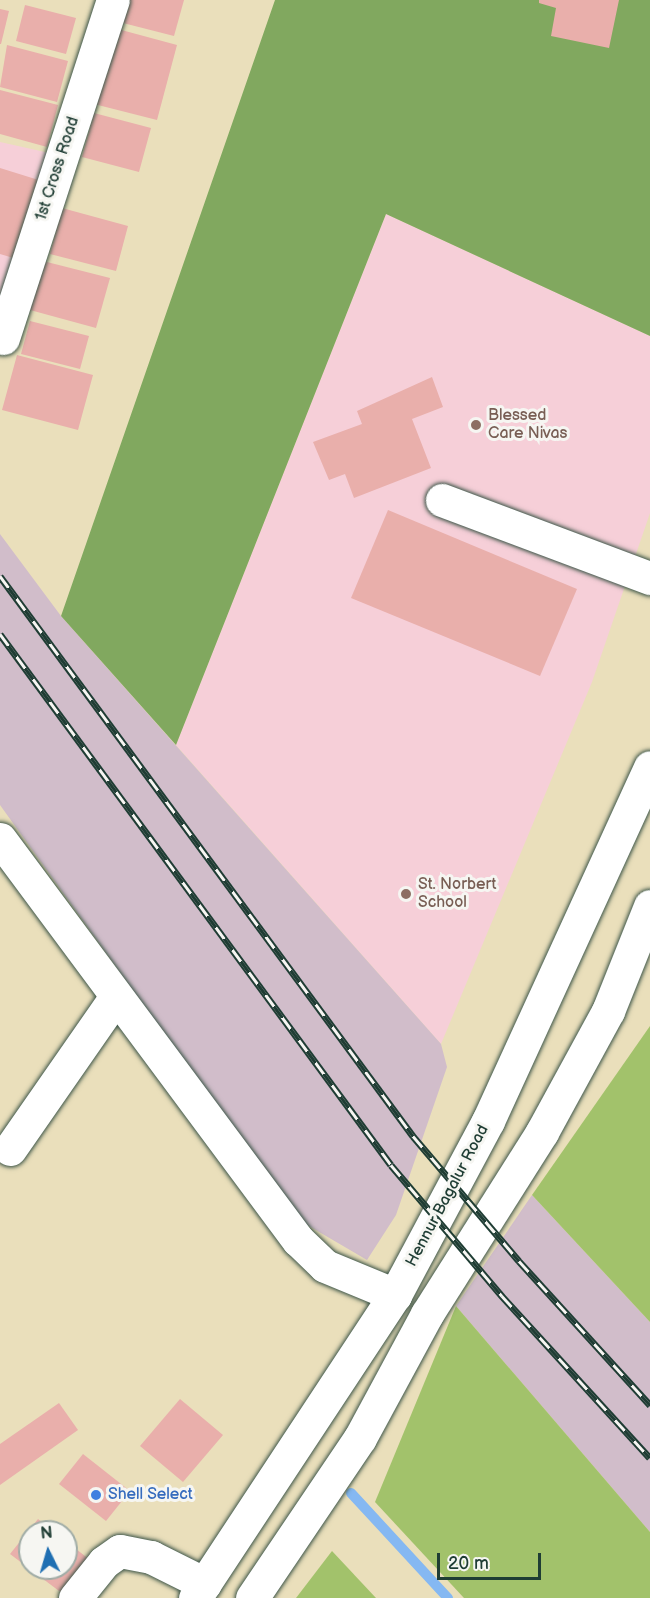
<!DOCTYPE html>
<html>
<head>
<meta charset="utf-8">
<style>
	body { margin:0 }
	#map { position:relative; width:650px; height:1598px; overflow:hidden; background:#eadfbb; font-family:"Balsamiq Sans",sans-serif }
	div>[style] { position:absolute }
	.built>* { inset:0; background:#f6cfd8 }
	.industrial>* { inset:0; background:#d1bdca }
	.green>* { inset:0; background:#a2c26b }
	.forest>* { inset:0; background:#81a85f }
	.stream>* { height:10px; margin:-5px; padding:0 5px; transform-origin:5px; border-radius:5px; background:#85b8f2 }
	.building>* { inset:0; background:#e9afab }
	.roads { filter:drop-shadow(0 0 2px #3d5548) drop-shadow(0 0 2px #3d5548) }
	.minor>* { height:33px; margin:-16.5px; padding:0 16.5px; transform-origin:16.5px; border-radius:16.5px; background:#fff }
	.major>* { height:33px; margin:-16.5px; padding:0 16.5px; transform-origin:16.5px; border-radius:16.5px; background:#fff }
	.rail>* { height:7px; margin-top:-3.5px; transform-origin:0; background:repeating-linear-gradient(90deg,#f6f6f2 0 14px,#1f3d34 0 28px); box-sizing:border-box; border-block:2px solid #1f3d34 }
	.dots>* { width:16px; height:16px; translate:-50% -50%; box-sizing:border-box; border:3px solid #f6f6f2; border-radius:50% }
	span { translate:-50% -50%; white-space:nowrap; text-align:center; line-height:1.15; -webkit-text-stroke:6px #f6f6f2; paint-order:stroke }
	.street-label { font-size:16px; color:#1f3d34 }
	.education-label { font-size:16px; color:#785e54 }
	.left { translate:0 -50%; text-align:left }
	.shop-label { font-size:16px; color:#366cbe }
	.north { position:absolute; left:18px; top:1520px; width:60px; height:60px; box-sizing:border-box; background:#f6f6f2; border:2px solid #a0aca6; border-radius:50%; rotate:355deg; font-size:16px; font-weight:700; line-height:24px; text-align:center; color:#1f3d34 }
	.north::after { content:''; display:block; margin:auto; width:21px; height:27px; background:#1f6fb2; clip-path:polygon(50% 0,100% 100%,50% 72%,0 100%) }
	.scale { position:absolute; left:437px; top:1553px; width:104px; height:27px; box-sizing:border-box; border:3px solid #1f3d34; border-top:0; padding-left:8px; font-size:18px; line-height:21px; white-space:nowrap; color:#1f3d34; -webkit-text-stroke:4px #f6f6f2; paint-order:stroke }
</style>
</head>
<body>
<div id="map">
	<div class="built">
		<div style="clip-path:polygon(0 142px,54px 154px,0 317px)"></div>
		<div style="clip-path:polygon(386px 214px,650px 336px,650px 513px,592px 682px,441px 1044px,176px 745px)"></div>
	</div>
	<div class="industrial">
		<div style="clip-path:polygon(0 534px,61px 616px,441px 1044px,447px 1067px,396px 1215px,367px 1260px,297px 1219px,0 805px)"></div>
		<div style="clip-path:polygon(532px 1195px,650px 1322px,650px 1532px,456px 1306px)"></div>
	</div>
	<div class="green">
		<div style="clip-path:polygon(650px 1026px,650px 1322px,532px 1195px)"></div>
		<div style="clip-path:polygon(456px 1306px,650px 1532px,650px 1598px,464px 1598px,375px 1502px)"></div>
		<div style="clip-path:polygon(332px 1551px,376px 1598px,296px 1598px)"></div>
	</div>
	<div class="forest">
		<div style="clip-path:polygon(275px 0,650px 0,650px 336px,386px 214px,176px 745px,61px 616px)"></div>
	</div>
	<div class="stream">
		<div style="left:351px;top:1493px;width:143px;rotate:47.3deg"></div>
	</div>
	<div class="building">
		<div style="clip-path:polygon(129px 0,184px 0,174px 36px,123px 23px)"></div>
		<div style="clip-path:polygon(539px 0,619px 0,609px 48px,551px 36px,556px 8px,539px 3px)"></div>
		<div style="clip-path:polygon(25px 5px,76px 18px,66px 54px,16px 41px)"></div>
		<div style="clip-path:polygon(0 9px,9px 11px,1px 44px,0 44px)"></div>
		<div style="clip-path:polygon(114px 28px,177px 45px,157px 120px,94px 104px)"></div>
		<div style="clip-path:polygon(7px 45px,68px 61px,57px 102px,0 87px)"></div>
		<div style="clip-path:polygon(0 90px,58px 105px,47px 147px,0 134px)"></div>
		<div style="clip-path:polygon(94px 113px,151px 128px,139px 172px,82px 157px)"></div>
		<div style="clip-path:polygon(0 168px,45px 182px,20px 260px,0 254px)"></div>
		<div style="clip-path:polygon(62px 208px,128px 226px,116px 271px,50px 254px)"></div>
		<div style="clip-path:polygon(43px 261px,110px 278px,96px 328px,30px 310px)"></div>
		<div style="clip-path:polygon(30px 321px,89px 336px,80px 369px,21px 354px)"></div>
		<div style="clip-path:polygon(17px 355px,93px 375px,78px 430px,2px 410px)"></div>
		<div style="clip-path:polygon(432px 377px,443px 407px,412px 419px,431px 468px,354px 498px,345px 474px,329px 480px,313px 442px,362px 424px,357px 411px)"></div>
		<div style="clip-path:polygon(388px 510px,577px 589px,540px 676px,351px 598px)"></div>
		<div style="clip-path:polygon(180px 1399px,223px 1435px,183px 1482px,140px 1446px)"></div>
		<div style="clip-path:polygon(59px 1403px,78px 1430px,0 1485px,0 1444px)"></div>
		<div style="clip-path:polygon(83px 1454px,130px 1491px,106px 1521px,59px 1484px)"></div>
		<div style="clip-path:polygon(38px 1519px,55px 1532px,30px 1532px,30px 1568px,66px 1568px,66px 1541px,90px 1560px,63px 1594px,10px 1554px)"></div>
	</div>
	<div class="roads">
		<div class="minor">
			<div style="left:3px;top:338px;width:355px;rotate:-72deg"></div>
			<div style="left:442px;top:500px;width:222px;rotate:20.6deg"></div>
			<div style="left:0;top:839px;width:500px;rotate:53.4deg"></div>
			<div style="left:298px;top:1240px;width:37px;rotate:44deg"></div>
			<div style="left:325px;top:1266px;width:76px;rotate:22.5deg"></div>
			<div style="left:10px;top:1149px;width:184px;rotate:-55.2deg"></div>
			<div style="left:75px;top:1598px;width:46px;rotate:-51.1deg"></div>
			<div style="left:104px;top:1562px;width:19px;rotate:-35deg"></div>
			<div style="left:120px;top:1551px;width:32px;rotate:11deg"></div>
			<div style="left:151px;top:1557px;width:60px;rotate:26.6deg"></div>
		</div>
		<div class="major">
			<div style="left:195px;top:1598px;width:363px;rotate:-56.6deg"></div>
			<div style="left:395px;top:1295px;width:197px;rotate:-61.9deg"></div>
			<div style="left:488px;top:1121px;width:389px;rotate:-65.4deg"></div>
			<div style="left:252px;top:1598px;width:193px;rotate:-56deg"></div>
			<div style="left:360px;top:1438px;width:141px;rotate:-61.6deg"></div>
			<div style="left:427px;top:1314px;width:215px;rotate:-57.7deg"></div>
			<div style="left:542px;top:1132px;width:138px;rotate:-61.4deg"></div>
			<div style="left:608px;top:1011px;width:113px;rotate:-68.2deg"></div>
		</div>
	</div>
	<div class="rail">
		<div style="left:0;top:576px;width:696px;rotate:53.59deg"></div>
		<div style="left:413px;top:1136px;width:164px;rotate:49.7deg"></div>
		<div style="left:519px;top:1261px;width:195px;rotate:47.7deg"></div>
		<div style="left:0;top:634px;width:659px;rotate:53.63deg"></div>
		<div style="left:391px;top:1165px;width:172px;rotate:49.7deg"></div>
		<div style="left:502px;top:1296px;width:219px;rotate:47.6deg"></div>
	</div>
	<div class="dots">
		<div style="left:476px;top:425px;background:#8d6e63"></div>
		<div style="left:406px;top:894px;background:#8d6e63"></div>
		<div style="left:96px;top:1495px;background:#3f7fe0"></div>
	</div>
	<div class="street-label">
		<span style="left:58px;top:169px;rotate:-72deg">1st Cross Road</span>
		<span style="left:448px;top:1196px;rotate:-62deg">Hennur Bagalur Road</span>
	</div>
	<div class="education-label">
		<span class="left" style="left:488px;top:425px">Blessed<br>Care Nivas</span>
		<span class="left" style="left:418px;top:894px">St. Norbert<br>School</span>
	</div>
	<div class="shop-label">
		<span class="left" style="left:108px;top:1495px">Shell Select</span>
	</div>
	<div class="north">N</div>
	<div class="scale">20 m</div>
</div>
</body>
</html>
